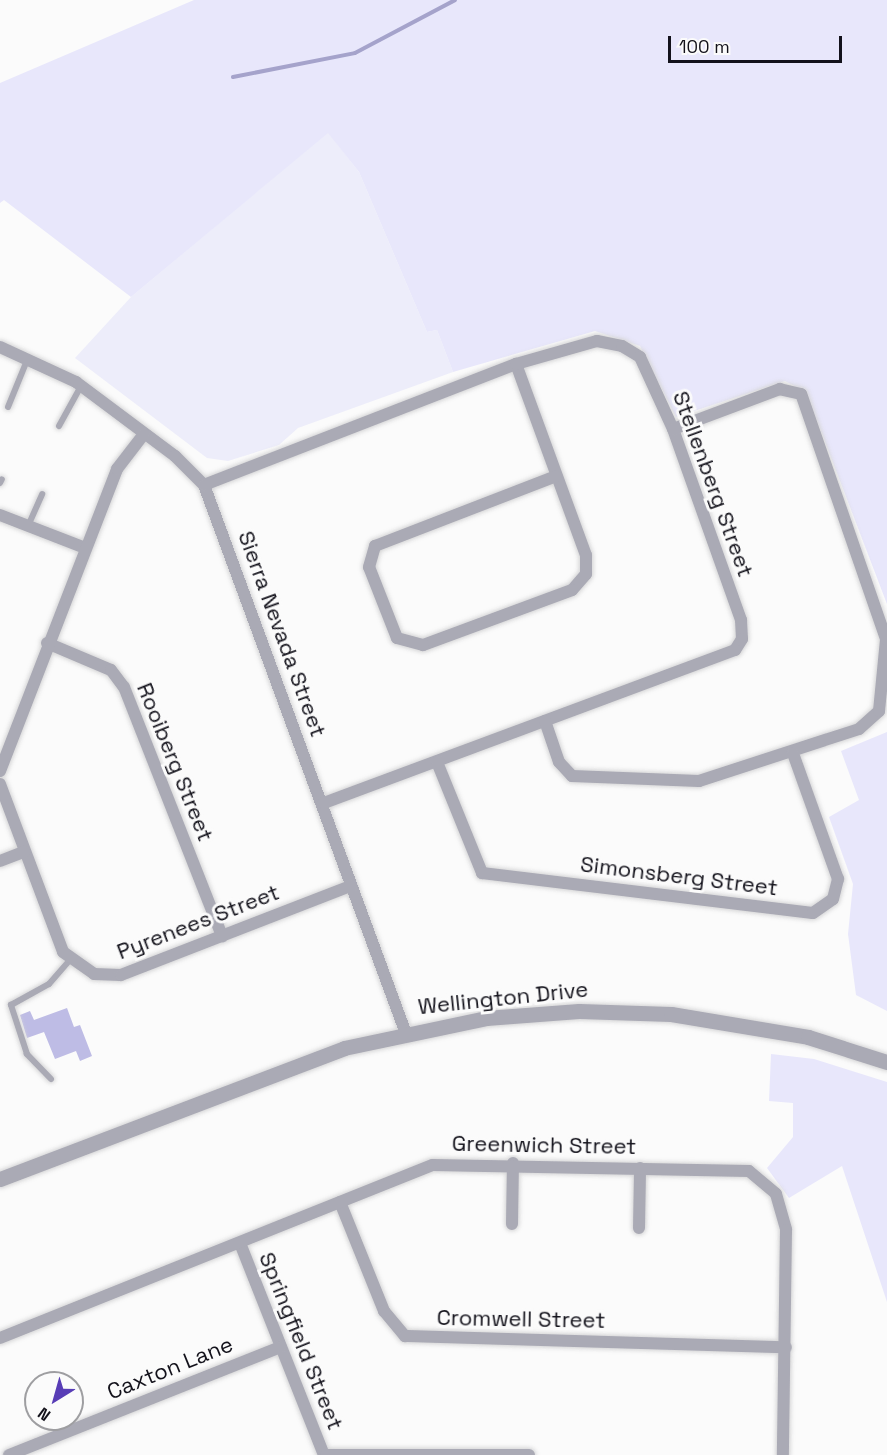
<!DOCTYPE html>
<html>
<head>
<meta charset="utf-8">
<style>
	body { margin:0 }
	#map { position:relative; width:887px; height:1455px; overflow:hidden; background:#fbfbfb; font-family:"Space Grotesk",sans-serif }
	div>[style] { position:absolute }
	.built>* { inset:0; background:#ededfa }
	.green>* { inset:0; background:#e8e7fb }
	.stream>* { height:4px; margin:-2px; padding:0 2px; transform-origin:2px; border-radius:2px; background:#a5a3cb }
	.building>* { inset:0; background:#bebce5 }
	.roads { filter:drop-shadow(0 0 2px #d6d6d7) drop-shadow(0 0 2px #d6d6d7) }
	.service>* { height:6px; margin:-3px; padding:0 3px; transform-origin:3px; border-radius:3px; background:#aaaab5 }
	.minor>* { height:12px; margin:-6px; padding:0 6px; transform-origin:6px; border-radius:6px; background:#aaaab5 }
	.tertiary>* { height:15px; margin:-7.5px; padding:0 7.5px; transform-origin:7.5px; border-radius:7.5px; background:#aaaab5 }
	span { translate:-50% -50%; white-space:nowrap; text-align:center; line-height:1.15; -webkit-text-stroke:6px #fbfbfb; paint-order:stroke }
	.street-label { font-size:22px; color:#13121b }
	.north { position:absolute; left:24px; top:1371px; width:60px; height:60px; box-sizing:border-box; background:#fbfbfb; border:2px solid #9e9ea1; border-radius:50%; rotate:217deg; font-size:16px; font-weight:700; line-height:24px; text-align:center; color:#13121b }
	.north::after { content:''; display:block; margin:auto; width:21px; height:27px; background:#583db6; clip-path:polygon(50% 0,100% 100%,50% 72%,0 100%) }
	.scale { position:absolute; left:668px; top:36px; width:174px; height:27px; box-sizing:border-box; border:3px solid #13121b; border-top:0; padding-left:8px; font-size:18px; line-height:21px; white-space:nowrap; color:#13121b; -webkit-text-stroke:4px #fbfbfb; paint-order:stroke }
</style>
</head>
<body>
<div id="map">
	<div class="built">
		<div style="clip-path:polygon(328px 132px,359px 172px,427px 332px,437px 330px,453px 372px,298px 428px,279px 445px,228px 461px,207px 458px,75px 358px,131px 297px)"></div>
	</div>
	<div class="green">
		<div style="clip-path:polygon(194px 0,887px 0,887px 604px,806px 392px,785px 381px,676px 417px,640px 346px,595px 331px,453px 372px,437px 330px,427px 332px,359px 172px,328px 133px,131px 297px,4px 200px,0 203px,0 83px)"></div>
		<div style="clip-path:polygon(887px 732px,887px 1011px,856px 995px,848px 934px,853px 884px,829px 817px,859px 800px,841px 751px)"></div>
		<div style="clip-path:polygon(771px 1054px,814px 1059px,887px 1082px,887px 1302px,842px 1166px,789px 1198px,767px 1168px,793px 1137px,793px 1103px,769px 1101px)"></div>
	</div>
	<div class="stream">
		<div style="left:233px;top:77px;width:124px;rotate:-11.1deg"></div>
		<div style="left:355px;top:53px;width:113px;rotate:-27.9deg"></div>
	</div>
	<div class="building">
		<div style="clip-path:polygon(67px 1008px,74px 1027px,80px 1025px,92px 1056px,80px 1061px,76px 1051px,55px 1059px,44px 1032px,27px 1038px,20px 1015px,30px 1011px,34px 1020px)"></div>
	</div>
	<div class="roads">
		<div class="service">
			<div style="left:8px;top:407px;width:53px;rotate:-67.8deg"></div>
			<div style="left:59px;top:426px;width:46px;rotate:-61.2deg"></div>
			<div style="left:0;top:483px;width:4px;rotate:-63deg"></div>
			<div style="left:28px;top:526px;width:35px;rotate:-66deg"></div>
			<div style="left:51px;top:1079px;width:35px;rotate:-134deg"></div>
			<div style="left:27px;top:1054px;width:52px;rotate:-108.1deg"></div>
			<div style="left:11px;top:1005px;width:43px;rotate:-28.9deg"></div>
			<div style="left:49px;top:984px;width:32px;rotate:-49deg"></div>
		</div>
		<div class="minor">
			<div style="left:0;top:347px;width:84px;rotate:24.7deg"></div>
			<div style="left:76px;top:382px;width:124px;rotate:36.8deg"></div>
			<div style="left:175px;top:456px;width:41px;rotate:45deg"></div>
			<div style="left:204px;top:485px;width:582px;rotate:69.79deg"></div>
			<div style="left:516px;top:364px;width:203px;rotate:69.9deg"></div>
			<div style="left:586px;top:555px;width:19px;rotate:90deg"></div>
			<div style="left:586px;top:574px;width:21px;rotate:131deg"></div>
			<div style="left:572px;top:590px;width:159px;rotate:159.7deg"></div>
			<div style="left:423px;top:645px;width:27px;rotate:-165deg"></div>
			<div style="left:397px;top:638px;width:76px;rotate:-111.5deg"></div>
			<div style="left:369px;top:567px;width:22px;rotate:-74deg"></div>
			<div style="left:375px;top:546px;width:194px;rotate:-21.1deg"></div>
			<div style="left:204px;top:485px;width:335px;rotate:-21.2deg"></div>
			<div style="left:516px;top:364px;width:84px;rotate:-15.9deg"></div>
			<div style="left:597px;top:341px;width:25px;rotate:11deg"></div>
			<div style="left:622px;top:346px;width:21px;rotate:31deg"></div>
			<div style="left:640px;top:357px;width:79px;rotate:65.4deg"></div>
			<div style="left:673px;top:429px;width:203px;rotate:70.4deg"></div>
			<div style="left:741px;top:620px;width:19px;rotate:87deg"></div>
			<div style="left:742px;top:639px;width:13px;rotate:122deg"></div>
			<div style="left:735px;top:650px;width:439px;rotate:159.6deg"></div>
			<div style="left:0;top:515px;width:89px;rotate:21.1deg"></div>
			<div style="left:47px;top:643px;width:69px;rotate:22.9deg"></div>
			<div style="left:111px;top:670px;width:21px;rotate:53deg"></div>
			<div style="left:124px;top:687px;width:268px;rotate:68.5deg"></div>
			<div style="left:545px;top:721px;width:43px;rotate:71.1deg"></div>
			<div style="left:559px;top:762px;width:19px;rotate:47deg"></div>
			<div style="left:572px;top:776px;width:127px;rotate:2.3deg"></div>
			<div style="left:699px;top:781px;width:168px;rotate:-18deg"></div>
			<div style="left:859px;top:729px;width:27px;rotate:-42deg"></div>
			<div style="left:879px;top:711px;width:72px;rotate:-84.4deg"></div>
			<div style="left:886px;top:639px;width:259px;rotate:-109.1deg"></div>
			<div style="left:801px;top:394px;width:22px;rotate:-167deg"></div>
			<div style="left:780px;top:389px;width:114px;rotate:159.5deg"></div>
			<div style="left:437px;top:762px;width:120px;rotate:67.9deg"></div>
			<div style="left:482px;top:873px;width:333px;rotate:6.9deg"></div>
			<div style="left:813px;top:913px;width:24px;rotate:-35deg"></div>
			<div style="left:833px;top:899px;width:21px;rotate:-76deg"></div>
			<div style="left:838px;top:879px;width:134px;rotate:-109.7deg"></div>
			<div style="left:0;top:771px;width:324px;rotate:-68.8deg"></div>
			<div style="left:117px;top:469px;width:44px;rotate:-52.4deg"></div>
			<div style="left:0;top:784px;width:179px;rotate:69.4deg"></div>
			<div style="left:63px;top:952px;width:38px;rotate:35deg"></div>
			<div style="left:94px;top:974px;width:27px;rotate:2deg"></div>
			<div style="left:121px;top:975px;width:247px;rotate:-21.2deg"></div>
			<div style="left:0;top:861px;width:26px;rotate:-21deg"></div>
			<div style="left:340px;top:1202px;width:118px;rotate:68deg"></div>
			<div style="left:384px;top:1311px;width:33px;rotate:50deg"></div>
			<div style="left:405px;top:1336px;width:381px;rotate:1.7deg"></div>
			<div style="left:512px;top:1224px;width:61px;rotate:-89.1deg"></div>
			<div style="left:639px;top:1228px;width:60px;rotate:-89deg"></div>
			<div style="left:240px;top:1243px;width:228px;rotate:68.4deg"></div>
			<div style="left:0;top:1338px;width:466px;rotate:-21.8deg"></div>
			<div style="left:433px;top:1165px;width:316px;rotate:1.1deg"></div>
			<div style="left:749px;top:1171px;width:35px;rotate:40deg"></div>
			<div style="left:776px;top:1194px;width:37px;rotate:74deg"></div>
			<div style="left:786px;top:1230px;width:225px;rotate:90.8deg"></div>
			<div style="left:9px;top:1455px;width:292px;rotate:-21.7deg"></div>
			<div style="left:326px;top:1455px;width:203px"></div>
		</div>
		<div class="tertiary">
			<div style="left:0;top:1179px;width:368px;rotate:-20.8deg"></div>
			<div style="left:344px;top:1048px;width:145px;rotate:-11.9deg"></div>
			<div style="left:486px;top:1018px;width:93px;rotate:-4.3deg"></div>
			<div style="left:579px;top:1011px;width:92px;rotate:1.9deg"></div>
			<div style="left:671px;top:1014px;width:139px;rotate:9.5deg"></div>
			<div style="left:808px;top:1037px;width:83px;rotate:17.6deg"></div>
		</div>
	</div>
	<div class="street-label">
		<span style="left:713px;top:484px;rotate:70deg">Stellenberg Street</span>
		<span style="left:282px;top:634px;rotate:70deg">Sierra Nevada Street</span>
		<span style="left:175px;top:762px;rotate:68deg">Rooiberg Street</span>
		<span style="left:679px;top:876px;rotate:7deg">Simonsberg Street</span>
		<span style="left:198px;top:922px;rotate:-21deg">Pyrenees Street</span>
		<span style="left:503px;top:998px;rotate:-6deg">Wellington Drive</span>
		<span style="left:544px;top:1145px;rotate:1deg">Greenwich Street</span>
		<span style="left:521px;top:1319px;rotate:1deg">Cromwell Street</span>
		<span style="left:301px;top:1341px;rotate:68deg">Springfield Street</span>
		<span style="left:170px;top:1368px;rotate:-22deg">Caxton Lane</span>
	</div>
	<div class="north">N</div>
	<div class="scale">100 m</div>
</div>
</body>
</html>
